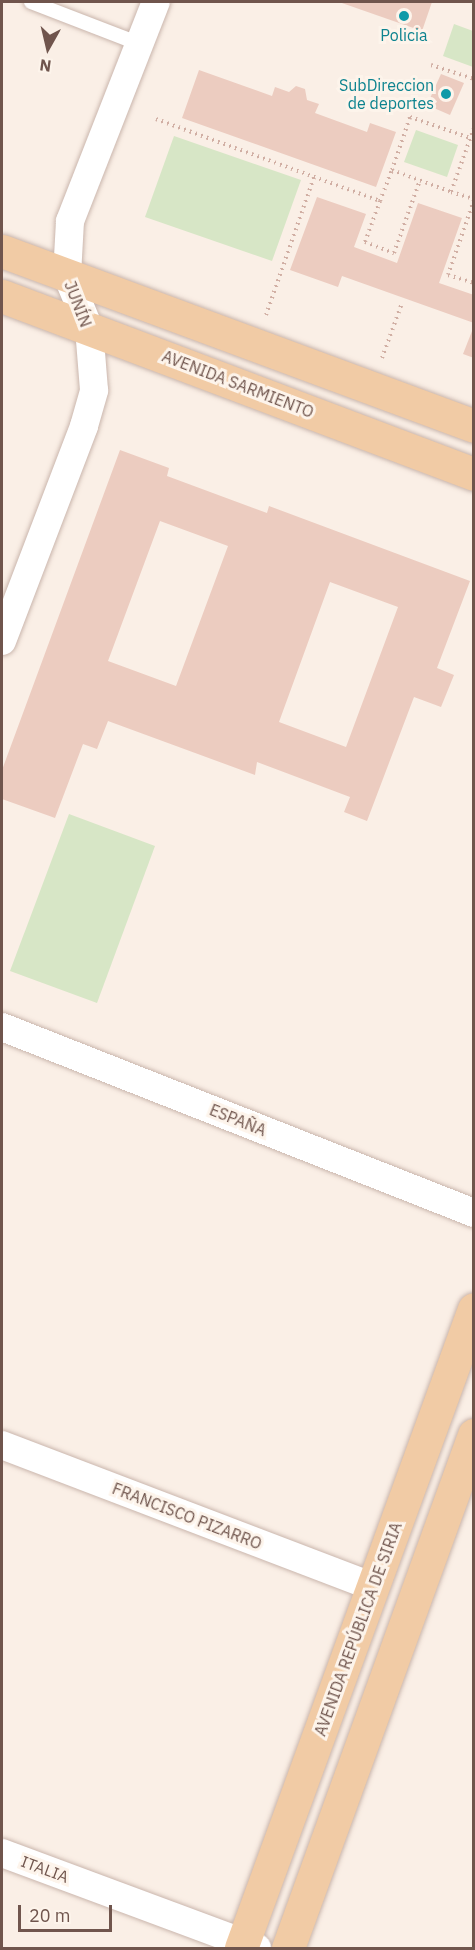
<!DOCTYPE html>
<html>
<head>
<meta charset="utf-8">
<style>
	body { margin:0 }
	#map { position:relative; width:475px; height:1950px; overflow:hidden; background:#faefe6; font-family:"IBM Plex Sans",sans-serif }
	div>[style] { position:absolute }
	.green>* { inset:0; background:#d7e6c6 }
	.building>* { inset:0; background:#ecccc0 }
	.path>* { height:4px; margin-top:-2px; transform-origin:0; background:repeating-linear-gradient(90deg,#d1afa4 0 1.5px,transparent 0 6px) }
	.roads { filter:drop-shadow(0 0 2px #cab6ad) drop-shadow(0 0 2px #cab6ad) }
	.service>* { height:14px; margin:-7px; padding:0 7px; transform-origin:7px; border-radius:7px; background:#fff }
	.minor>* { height:28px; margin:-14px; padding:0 14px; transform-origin:14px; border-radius:14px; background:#fff }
	.primary>* { height:33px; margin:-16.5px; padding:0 16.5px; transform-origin:16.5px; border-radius:16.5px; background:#f1cba5 }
	.dots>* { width:16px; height:16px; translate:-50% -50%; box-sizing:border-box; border:3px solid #fdf4eb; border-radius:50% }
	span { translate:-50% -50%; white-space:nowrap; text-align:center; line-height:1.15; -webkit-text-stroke:6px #fdf4eb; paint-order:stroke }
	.culture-label { font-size:16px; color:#0d838f }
	.right { translate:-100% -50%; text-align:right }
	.street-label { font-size:16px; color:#70554d }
	.frame { position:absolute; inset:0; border:3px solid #70554d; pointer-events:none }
	.north { position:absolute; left:18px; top:18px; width:60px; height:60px; -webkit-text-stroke:4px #fdf4eb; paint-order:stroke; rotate:188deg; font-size:16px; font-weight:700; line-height:24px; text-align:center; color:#70554d }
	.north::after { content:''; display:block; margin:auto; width:21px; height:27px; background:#70554d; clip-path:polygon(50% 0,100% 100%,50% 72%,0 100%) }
	.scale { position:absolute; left:18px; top:1905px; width:94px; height:27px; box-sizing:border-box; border:3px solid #70554d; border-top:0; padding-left:8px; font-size:18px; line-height:21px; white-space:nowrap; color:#70554d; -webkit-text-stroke:4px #fdf4eb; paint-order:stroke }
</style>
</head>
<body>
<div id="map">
	<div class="green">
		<div style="clip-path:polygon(454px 24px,473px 31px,473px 67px,443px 56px)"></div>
		<div style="clip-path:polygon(416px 130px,458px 145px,447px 177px,404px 162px)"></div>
		<div style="clip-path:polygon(174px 136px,301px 180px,272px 261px,145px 217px)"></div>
		<div style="clip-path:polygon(69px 814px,155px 846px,97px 1003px,10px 971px)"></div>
	</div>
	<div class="building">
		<div style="clip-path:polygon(339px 2px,432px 2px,422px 31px)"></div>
		<div style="clip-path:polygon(199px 70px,272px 96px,275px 87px,289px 92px,296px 86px,305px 89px,307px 100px,319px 104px,315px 113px,367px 132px,370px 123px,396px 132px,376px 187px,182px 118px)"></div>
		<div style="clip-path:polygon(441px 74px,464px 83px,450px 115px,427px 105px)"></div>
		<div style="clip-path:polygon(317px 197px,366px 214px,354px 247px,397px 263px,418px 203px,462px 218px,439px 283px,474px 295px,474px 323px,342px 276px,338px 287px,290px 270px)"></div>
		<div style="clip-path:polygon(474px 326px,474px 358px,463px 354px)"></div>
		<div style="clip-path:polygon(evenodd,120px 450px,169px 468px,167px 476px,267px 513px,269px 506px,470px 581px,437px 668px,454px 675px,441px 707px,414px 697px,367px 821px,344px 812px,350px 797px,257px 762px,255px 775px,108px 721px,97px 749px,83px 744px,55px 818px,2px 799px,2px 770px,120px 450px,160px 521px,228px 546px,176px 686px,108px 661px,160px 521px,120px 450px,330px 582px,398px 607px,346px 747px,279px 722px,330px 582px)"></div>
	</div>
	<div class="path">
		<div style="left:431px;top:65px;width:45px;rotate:18deg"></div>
		<div style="left:156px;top:119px;width:239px;rotate:20.1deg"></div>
		<div style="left:380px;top:201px;width:33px;rotate:-69deg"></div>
		<div style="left:392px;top:170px;width:63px;rotate:20.4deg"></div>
		<div style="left:474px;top:128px;width:68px;rotate:109.8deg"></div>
		<div style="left:451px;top:192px;width:24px;rotate:17deg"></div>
		<div style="left:392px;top:170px;width:56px;rotate:-71.2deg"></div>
		<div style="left:410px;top:117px;width:64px;rotate:19.3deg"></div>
		<div style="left:474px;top:200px;width:79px;rotate:109.1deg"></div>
		<div style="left:448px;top:275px;width:27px;rotate:17deg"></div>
		<div style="left:380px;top:201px;width:44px;rotate:110.1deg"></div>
		<div style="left:365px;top:242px;width:31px;rotate:21deg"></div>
		<div style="left:394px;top:253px;width:77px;rotate:-70.4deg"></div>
		<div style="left:266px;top:315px;width:146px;rotate:-70.8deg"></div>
		<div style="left:382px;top:358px;width:59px;rotate:-70deg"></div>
	</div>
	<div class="roads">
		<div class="service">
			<div style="left:31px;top:2px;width:117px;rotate:21.1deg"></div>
		</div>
		<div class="minor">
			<div style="left:2px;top:641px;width:230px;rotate:-69.1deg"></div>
			<div style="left:84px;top:426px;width:37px;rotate:-74deg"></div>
			<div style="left:94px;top:390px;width:62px;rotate:-94.6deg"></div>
			<div style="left:89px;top:328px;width:57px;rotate:-112.5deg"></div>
			<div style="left:67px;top:275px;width:54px;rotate:-86.8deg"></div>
			<div style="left:70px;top:221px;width:235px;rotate:-68.6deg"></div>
			<div style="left:2px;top:1027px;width:507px;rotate:21.51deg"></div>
			<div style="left:2px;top:1445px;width:397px;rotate:20.9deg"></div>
			<div style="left:2px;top:1853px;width:272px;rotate:20.4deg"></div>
		</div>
		<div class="primary">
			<div style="left:2px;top:251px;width:503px;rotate:20.34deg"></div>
			<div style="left:2px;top:296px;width:504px;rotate:20.66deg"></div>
			<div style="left:241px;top:1948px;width:680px;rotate:-69.97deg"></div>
			<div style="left:288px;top:1948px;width:546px;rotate:-70.07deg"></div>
		</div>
	</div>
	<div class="dots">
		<div style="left:404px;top:16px;background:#0f9aa8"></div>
		<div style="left:446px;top:94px;background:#0f9aa8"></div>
	</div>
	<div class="culture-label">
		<span style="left:404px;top:35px">Policia</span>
		<span class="right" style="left:434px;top:94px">SubDireccion<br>de deportes</span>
	</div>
	<div class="street-label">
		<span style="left:78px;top:304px;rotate:69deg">JUNÍN</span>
		<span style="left:238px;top:384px;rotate:21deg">AVENIDA SARMIENTO</span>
		<span style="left:238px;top:1120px;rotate:22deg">ESPAÑA</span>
		<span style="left:187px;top:1516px;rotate:21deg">FRANCISCO PIZARRO</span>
		<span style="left:358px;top:1629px;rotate:-70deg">AVENIDA REPÚBLICA DE SIRIA</span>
		<span style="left:45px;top:1869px;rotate:20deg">ITALIA</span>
	</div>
	<div class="frame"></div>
	<div class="north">N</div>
	<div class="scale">20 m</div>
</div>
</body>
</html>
